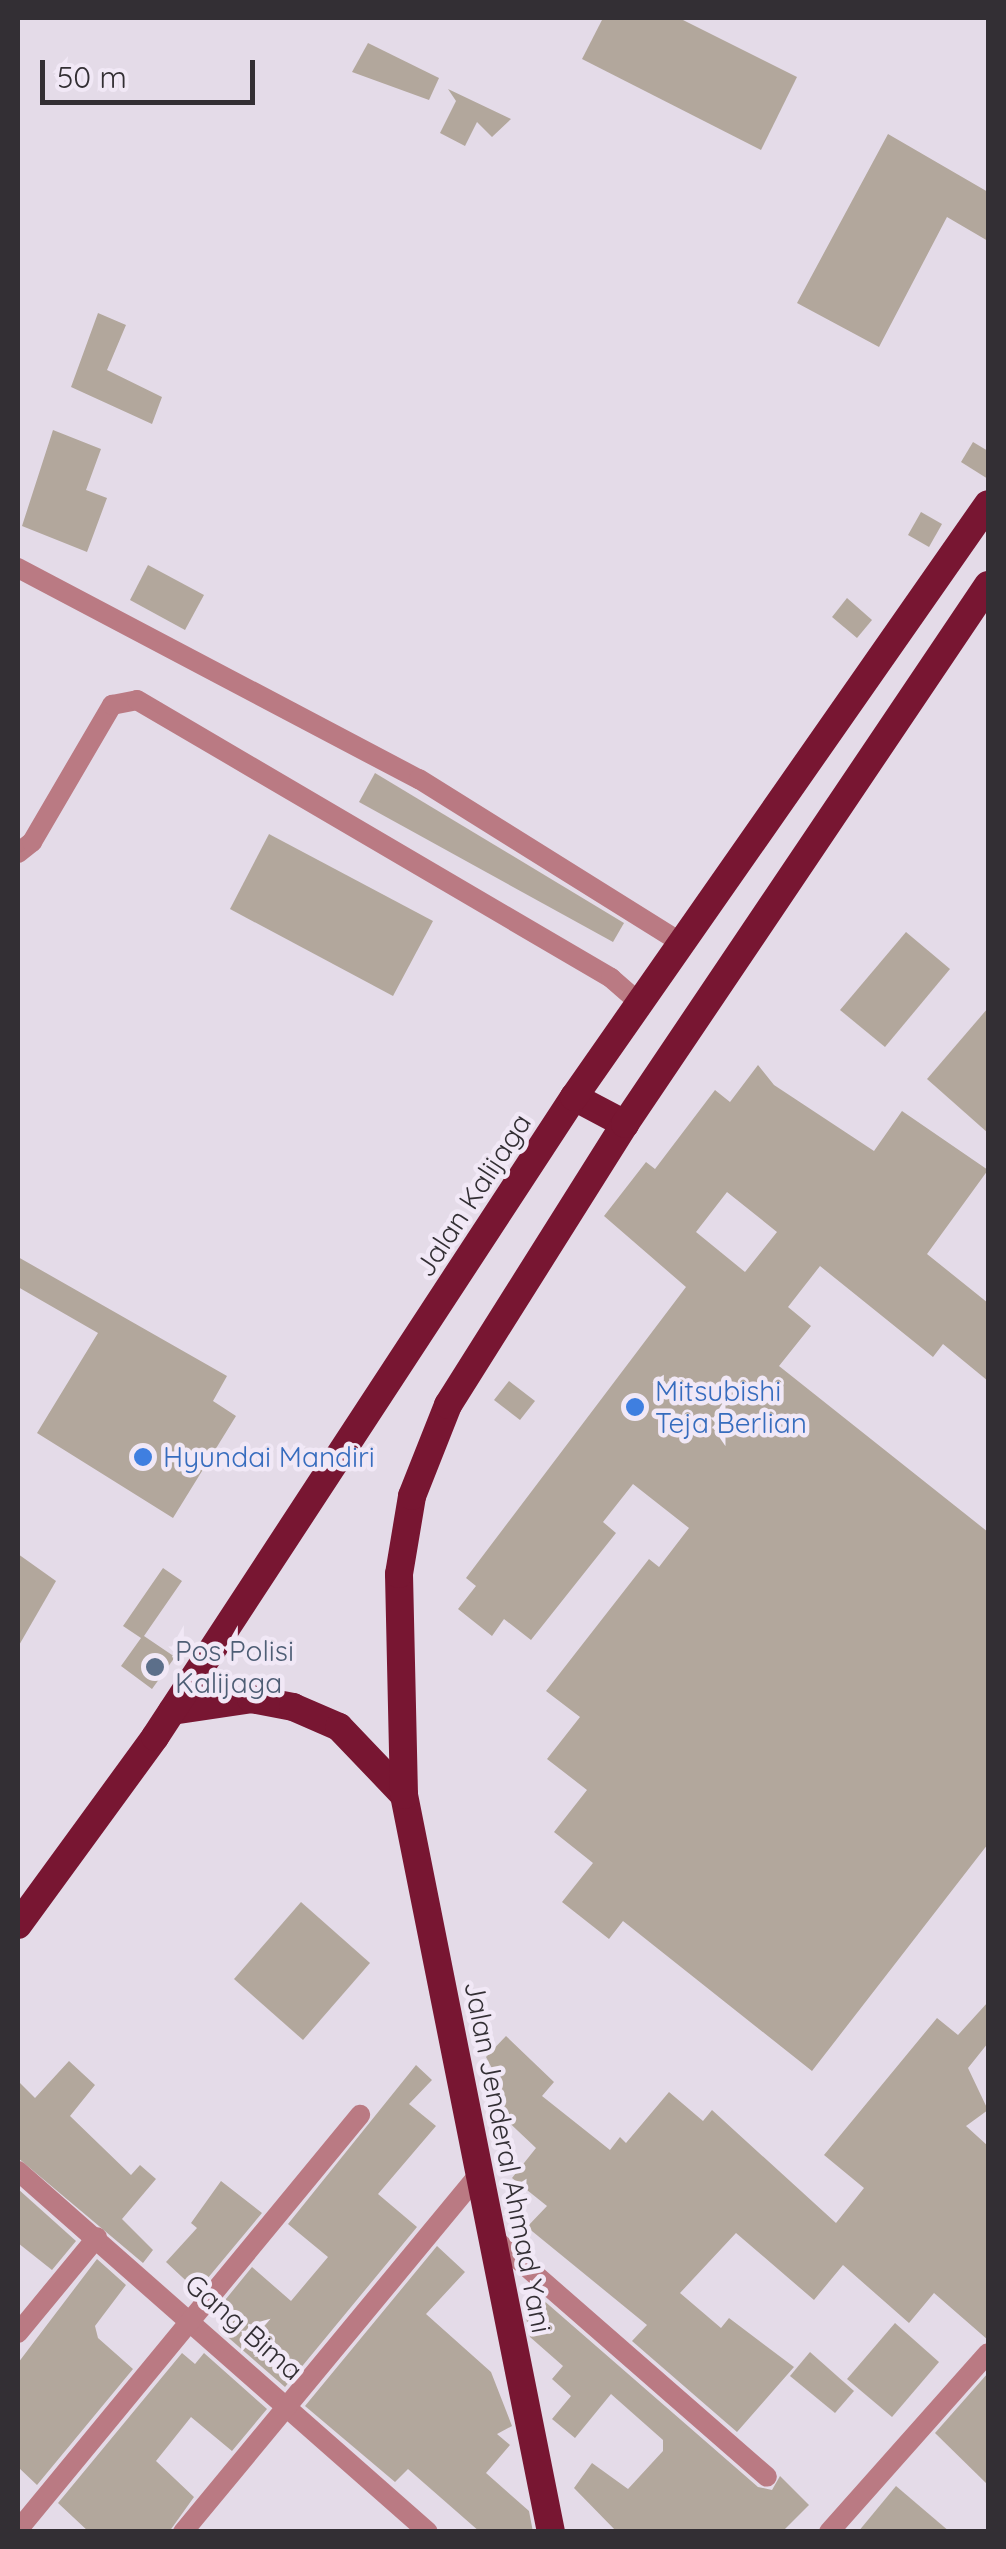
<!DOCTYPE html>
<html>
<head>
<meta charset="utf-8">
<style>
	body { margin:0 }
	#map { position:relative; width:1006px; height:2549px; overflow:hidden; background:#e4dbe8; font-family:Quicksand,sans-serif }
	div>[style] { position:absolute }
	.building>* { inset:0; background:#b2a79c }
	.minor>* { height:20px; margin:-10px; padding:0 10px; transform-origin:10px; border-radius:10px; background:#ba7a83 }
	.trunk>* { height:28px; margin:-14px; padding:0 14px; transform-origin:14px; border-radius:14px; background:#781632 }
	.dots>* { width:28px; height:28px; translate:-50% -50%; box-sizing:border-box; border:5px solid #f1e8f6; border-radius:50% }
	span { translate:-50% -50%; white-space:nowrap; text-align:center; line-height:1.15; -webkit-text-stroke:9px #f1e8f6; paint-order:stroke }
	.street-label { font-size:28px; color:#332f34 }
	.shop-label { font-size:28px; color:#366cbe }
	.left { translate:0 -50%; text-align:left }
	.service-label { font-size:28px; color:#4e5e75 }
	.frame { position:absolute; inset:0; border:20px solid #332f34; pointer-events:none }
	.scale { position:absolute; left:40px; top:60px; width:215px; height:45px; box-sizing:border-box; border:5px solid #332f34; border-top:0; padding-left:12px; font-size:30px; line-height:35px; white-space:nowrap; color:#332f34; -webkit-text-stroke:8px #f1e8f6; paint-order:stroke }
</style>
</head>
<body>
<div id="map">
	<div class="building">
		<div style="clip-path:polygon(603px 18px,679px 18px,797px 77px,761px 150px,582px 59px)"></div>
		<div style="clip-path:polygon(368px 43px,439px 78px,429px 100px,352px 72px)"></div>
		<div style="clip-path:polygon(448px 89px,511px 119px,492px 137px,477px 122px,465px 146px,440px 133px,456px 101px)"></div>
		<div style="clip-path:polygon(888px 134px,988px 192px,988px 241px,947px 217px,879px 347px,797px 303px)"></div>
		<div style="clip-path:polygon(98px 313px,126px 325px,107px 370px,162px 397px,152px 424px,71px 387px)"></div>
		<div style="clip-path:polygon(53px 430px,101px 449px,86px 490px,107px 498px,87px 552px,22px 526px)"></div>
		<div style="clip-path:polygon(973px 442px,988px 451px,988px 479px,961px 462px)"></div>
		<div style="clip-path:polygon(921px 512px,942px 524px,929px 547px,908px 535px)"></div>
		<div style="clip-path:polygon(148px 565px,204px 595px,185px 630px,130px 600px)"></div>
		<div style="clip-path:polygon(847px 598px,872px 620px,857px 638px,832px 617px)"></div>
		<div style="clip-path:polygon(375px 773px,624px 923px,613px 942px,359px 802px)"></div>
		<div style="clip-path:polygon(269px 834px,433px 921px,393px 996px,230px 909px)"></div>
		<div style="clip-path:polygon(906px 932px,950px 969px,885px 1047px,840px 1010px)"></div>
		<div style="clip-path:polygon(988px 1008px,988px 1133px,927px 1079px)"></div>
		<div style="clip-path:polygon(evenodd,758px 1065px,774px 1085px,874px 1151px,902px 1111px,988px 1170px,927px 1254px,988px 1303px,988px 1381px,943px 1344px,933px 1357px,820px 1266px,788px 1307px,811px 1326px,779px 1366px,988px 1532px,988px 1844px,812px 2071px,623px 1921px,609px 1939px,562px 1902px,593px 1863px,554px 1832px,587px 1790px,547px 1759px,580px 1717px,546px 1691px,649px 1559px,659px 1567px,689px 1528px,633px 1484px,603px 1522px,616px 1533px,531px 1640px,504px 1619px,492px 1636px,458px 1609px,476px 1586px,466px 1578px,686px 1287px,604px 1216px,646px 1162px,655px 1169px,715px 1090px,730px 1102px,758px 1065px,727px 1192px,777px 1232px,745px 1272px,696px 1232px,727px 1192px)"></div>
		<div style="clip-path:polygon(18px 1257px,227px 1376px,213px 1401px,236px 1416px,173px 1518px,37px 1433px,98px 1333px,18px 1287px)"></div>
		<div style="clip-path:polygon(509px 1381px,535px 1401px,520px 1420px,494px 1400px)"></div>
		<div style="clip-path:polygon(18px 1554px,56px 1581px,18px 1647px)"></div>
		<div style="clip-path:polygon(163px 1568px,182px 1581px,144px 1636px,175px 1657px,152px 1689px,121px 1666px,141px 1638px,123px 1626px)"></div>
		<div style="clip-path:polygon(301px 1902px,370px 1963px,303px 2040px,234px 1979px)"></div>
		<div style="clip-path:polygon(988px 2002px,988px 2043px,968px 2068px,988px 2110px,966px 2126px,988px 2146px,988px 2340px,934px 2293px,909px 2323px,843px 2265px,814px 2300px,736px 2233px,680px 2293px,721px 2328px,729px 2318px,794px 2367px,737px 2432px,632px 2341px,647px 2325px,527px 2227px,547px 2206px,512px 2178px,536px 2148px,497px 2111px,499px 2082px,486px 2057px,506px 2036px,554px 2082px,542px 2096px,610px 2150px,620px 2137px,626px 2143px,669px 2092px,703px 2121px,712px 2110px,836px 2223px,864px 2188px,824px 2155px,937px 2018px,958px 2035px)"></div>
		<div style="clip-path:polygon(69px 2061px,95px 2085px,70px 2116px,131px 2175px,140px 2165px,156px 2179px,122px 2219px,153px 2250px,143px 2263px,18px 2158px,18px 2081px,35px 2098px)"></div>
		<div style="clip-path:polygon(416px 2065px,432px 2080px,409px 2104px,436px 2126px,378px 2194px,417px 2227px,285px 2387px,222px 2332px,230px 2322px,217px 2310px,252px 2267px,291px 2301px,328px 2257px,288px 2224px)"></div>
		<div style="clip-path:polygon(221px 2181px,262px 2213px,197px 2291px,166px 2262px,197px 2228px,191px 2223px)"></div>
		<div style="clip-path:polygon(18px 2189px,76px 2241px,52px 2270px,18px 2243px)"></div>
		<div style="clip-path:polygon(437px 2246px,465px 2272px,426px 2314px,491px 2372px,512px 2426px,497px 2434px,510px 2445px,486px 2473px,529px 2511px,533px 2532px,480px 2532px,408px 2469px,395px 2482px,305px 2406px)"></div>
		<div style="clip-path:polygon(97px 2259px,126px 2285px,95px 2326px,98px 2338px,133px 2369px,37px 2485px,18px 2467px,18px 2363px)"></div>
		<div style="clip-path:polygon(542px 2299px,758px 2487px,772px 2490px,780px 2476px,809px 2505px,782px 2532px,617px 2532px,574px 2488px,592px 2463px,628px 2489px,663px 2451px,663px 2440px,611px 2394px,575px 2438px,552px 2419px,571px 2396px,552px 2379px,563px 2366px,530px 2337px,526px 2317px)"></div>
		<div style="clip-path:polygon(895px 2323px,939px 2362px,892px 2417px,847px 2379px)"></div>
		<div style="clip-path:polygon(810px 2352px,854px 2391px,835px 2413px,790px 2376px)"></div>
		<div style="clip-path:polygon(182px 2353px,195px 2364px,204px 2353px,267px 2409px,232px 2451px,191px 2417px,156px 2461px,194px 2497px,169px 2532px,89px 2532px,58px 2503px)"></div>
		<div style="clip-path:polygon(988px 2373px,988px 2485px,935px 2433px)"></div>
		<div style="clip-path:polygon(896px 2486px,950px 2532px,858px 2532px)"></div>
	</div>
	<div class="minor">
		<div style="left:18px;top:568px;width:453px;rotate:27.8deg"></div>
		<div style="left:419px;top:779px;width:311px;rotate:32deg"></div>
		<div style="left:18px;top:853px;width:18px;rotate:-38deg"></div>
		<div style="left:32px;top:842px;width:159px;rotate:-59.7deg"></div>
		<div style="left:112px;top:705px;width:25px;rotate:-11deg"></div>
		<div style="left:137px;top:700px;width:550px;rotate:30.39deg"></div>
		<div style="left:611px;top:978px;width:38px;rotate:41deg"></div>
		<div style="left:18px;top:2171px;width:546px;rotate:41.36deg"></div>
		<div style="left:491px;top:2236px;width:366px;rotate:41.1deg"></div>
		<div style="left:18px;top:2333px;width:124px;rotate:-50.5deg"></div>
		<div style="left:18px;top:2530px;width:538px;rotate:-50.51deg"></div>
		<div style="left:183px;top:2532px;width:465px;rotate:-50.4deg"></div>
		<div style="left:829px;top:2532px;width:239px;rotate:-48.4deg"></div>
	</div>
	<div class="trunk">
		<div style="left:574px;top:1097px;width:58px;rotate:27.9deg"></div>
		<div style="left:172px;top:1711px;width:80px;rotate:-8.6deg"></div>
		<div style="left:251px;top:1699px;width:43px;rotate:10.8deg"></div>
		<div style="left:293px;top:1707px;width:50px;rotate:23.5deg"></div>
		<div style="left:339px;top:1727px;width:94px;rotate:46.3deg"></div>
		<div style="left:18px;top:1925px;width:233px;rotate:-53.9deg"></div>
		<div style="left:155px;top:1737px;width:765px;rotate:-56.79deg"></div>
		<div style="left:574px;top:1097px;width:723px;rotate:-55.08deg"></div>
		<div style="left:551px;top:2532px;width:752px;rotate:-101.28deg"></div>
		<div style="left:404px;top:1795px;width:221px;rotate:-91.3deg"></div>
		<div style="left:399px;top:1574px;width:79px;rotate:-80.5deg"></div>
		<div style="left:412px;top:1496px;width:98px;rotate:-68.4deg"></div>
		<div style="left:448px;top:1405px;width:332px;rotate:-57.8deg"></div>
		<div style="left:625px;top:1124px;width:650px;rotate:-56.04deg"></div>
	</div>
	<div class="dots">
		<div style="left:635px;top:1407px;background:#3f7fe0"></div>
		<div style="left:143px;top:1457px;background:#3f7fe0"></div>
		<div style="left:155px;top:1667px;background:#5c6f8a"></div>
	</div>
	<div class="street-label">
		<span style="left:473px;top:1195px;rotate:-57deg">Jalan Kalijaga</span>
		<span style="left:508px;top:2157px;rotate:79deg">Jalan Jenderal Ahmad Yani</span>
		<span style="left:244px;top:2327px;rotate:41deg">Gang Bima</span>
	</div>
	<div class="shop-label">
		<span class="left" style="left:655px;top:1407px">Mitsubishi<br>Teja Berlian</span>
		<span class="left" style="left:163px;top:1457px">Hyundai Mandiri</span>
	</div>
	<div class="service-label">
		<span class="left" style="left:175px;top:1667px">Pos Polisi<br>Kalijaga</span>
	</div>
	<div class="frame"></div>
	<div class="scale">50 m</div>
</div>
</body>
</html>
